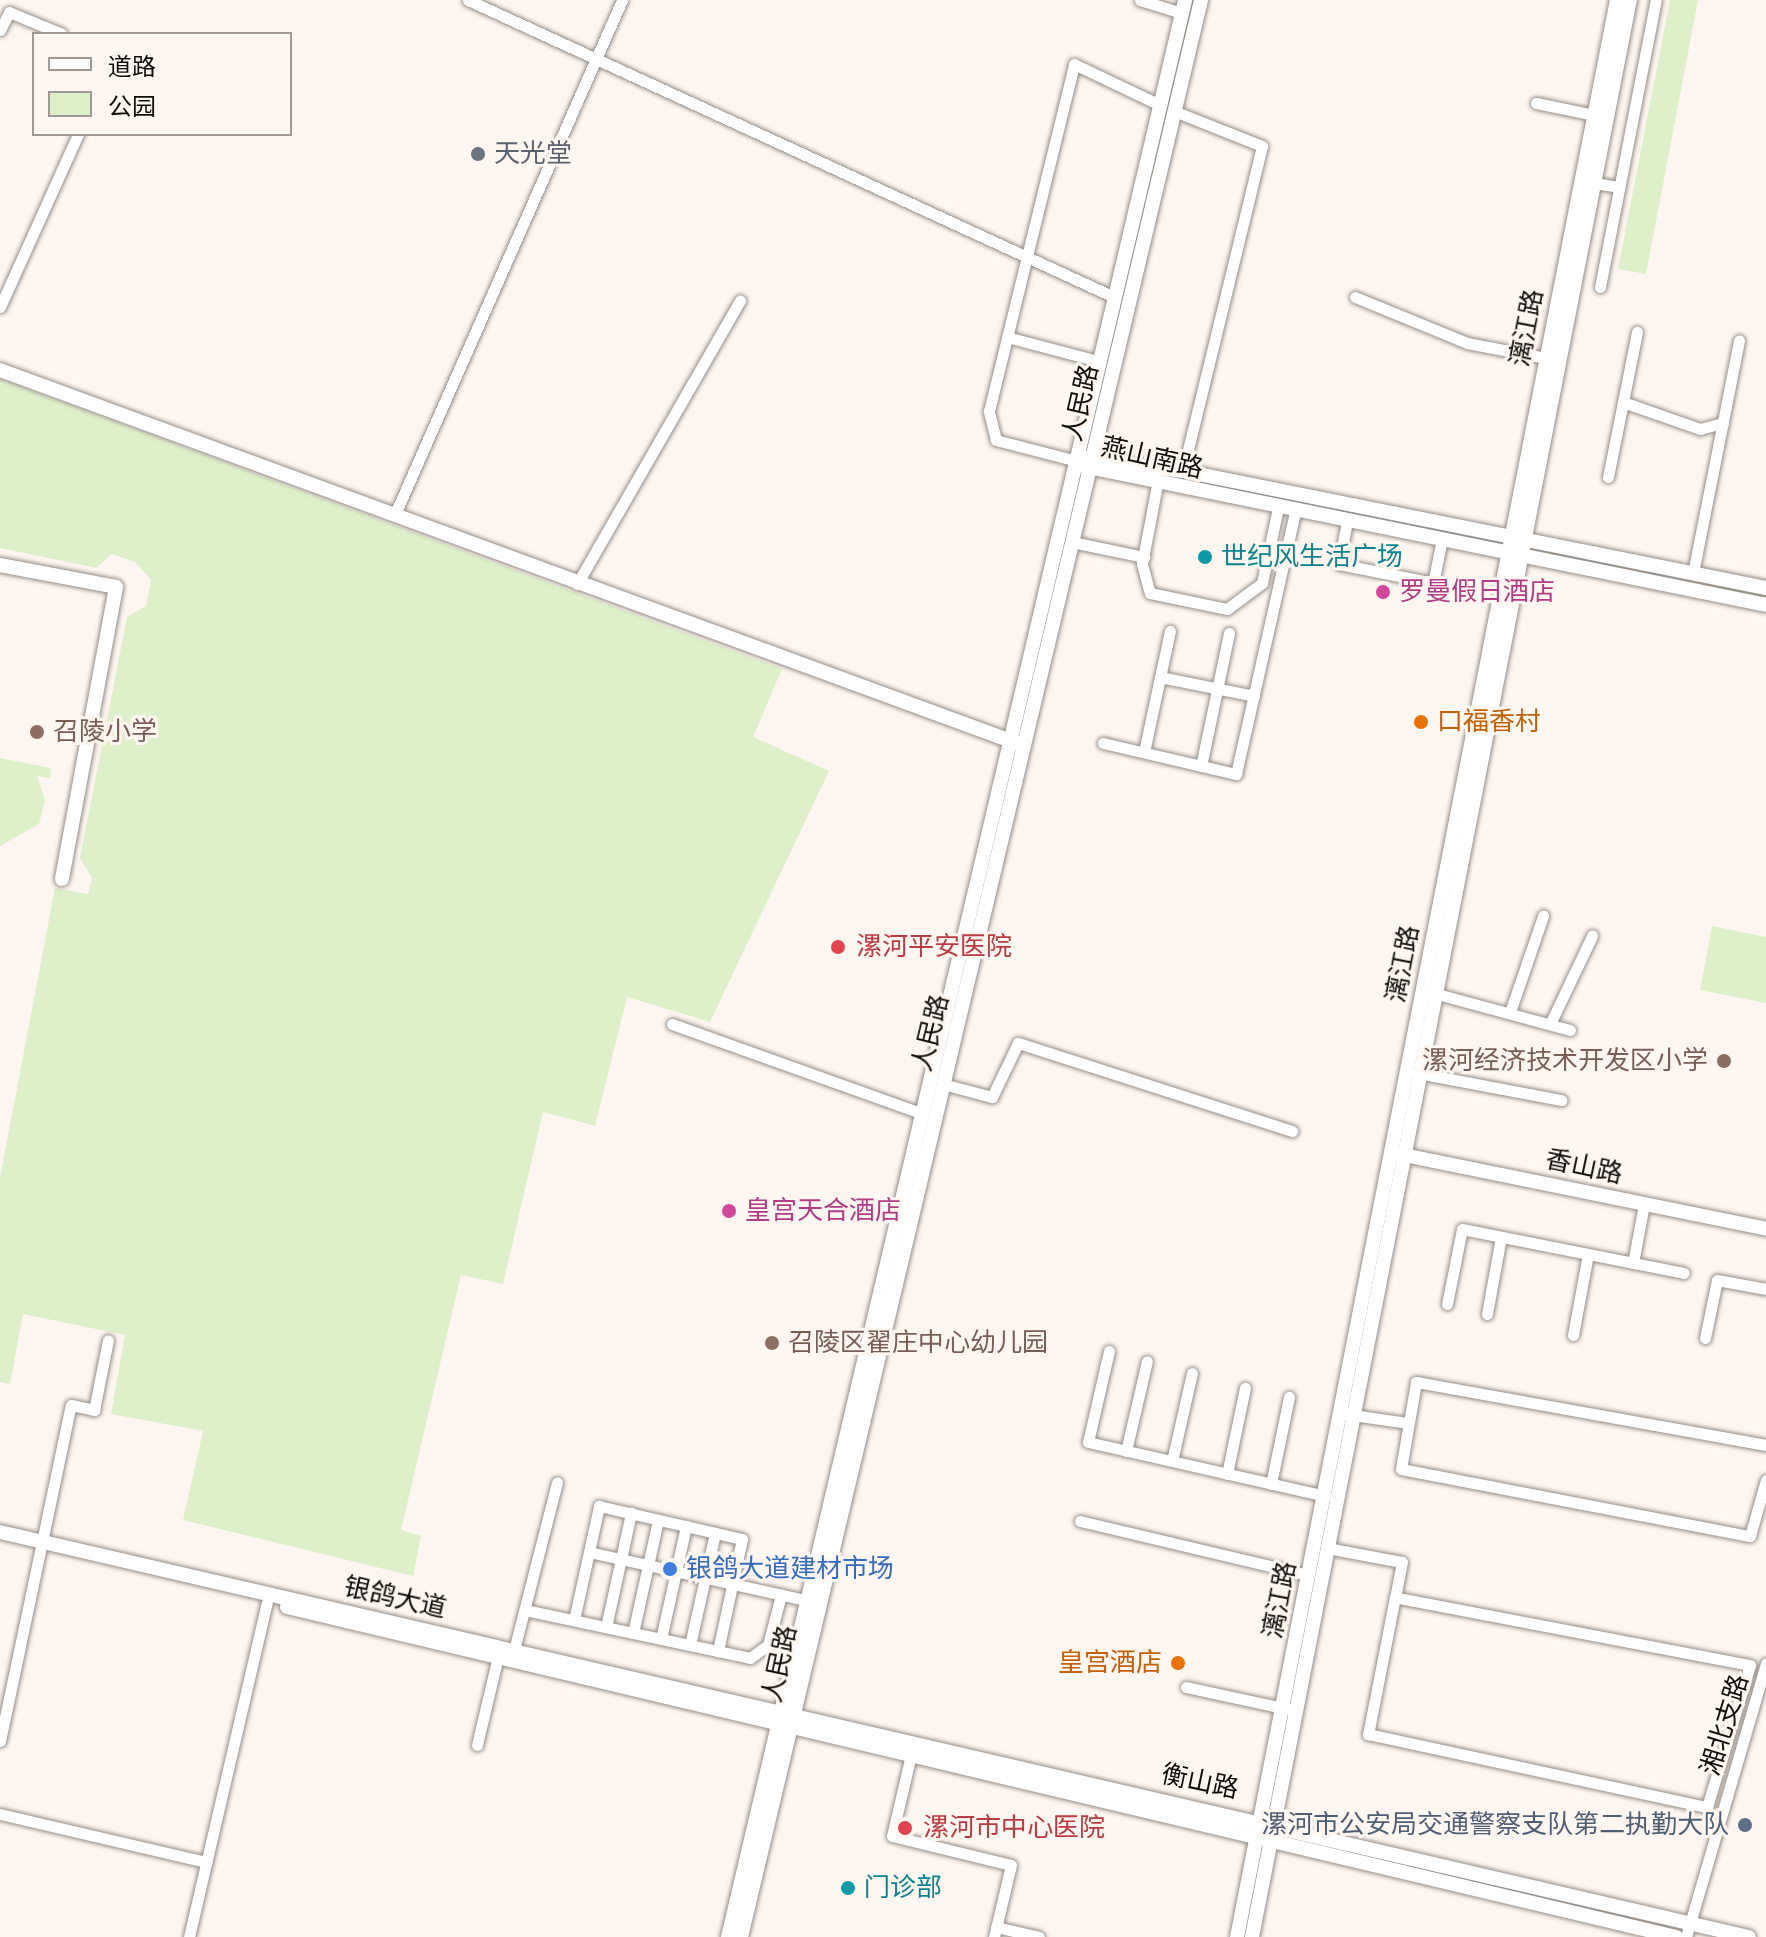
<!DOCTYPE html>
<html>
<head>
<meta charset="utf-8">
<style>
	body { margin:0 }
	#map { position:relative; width:1766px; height:1937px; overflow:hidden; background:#fef6f0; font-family:Montserrat,"Noto Sans SC",sans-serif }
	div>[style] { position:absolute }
	.green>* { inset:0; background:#def0c9 }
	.roads { filter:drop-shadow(0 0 2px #948d87) drop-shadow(0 0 2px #948d87) }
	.minor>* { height:11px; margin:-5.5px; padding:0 5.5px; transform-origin:5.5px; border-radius:5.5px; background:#fff }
	.tertiary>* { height:14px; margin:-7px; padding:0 7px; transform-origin:7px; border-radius:7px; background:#fff }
	.secondary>* { height:14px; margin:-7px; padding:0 7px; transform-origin:7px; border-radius:7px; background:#fff }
	.dots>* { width:22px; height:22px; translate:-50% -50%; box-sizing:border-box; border:4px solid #fef6f0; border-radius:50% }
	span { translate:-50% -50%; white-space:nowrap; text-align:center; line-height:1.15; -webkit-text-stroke:6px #fef6f0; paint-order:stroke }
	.worship-label { font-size:26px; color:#5b616d }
	.left { translate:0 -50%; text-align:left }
	.street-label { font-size:26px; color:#0f0d0a }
	.culture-label { font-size:26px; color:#0d838f }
	.hotel-label { font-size:26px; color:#b23c85 }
	.food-label { font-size:26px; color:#c56008 }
	.right { translate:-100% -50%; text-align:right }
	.education-label { font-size:26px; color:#785e54 }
	.health-label { font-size:26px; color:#be3a42 }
	.shop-label { font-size:26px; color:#366cbe }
	.service-label { font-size:26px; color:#4e5e75 }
	.legend { position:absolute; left:32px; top:32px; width:260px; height:104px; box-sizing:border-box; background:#fef6f0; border:2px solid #9e9994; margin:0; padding:10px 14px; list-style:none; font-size:24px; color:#0f0d0a }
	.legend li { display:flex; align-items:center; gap:16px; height:40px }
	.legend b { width:40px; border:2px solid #9e9994 }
</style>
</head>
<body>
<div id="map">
	<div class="green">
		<div style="clip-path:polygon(1670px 0,1698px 0,1646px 274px,1618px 269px)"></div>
		<div style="clip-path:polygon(0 379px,782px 669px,753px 737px,829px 771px,710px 1022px,627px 997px,595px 1126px,543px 1112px,503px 1284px,461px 1275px,401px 1530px,421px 1536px,413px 1576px,183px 1520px,203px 1431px,111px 1414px,125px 1335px,23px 1314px,10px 1384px,0 1382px,0 1178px,55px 888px,88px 894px,92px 878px,80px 858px,127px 617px,146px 606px,151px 580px,135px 562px,112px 554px,96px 568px,0 548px)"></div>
		<div style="clip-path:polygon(0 758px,51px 768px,50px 778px,37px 776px,45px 800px,39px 824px,0 846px)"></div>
		<div style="clip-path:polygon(1712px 926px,1766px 937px,1766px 1003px,1700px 990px)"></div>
	</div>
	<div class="roads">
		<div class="minor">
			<div style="left:468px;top:0;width:711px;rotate:24.69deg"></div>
			<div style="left:1140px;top:0;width:44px;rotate:17.2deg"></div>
			<div style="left:0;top:30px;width:20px;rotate:-63deg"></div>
			<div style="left:9px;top:12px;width:57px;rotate:22.5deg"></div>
			<div style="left:1536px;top:103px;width:59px;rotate:11.7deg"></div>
			<div style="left:1174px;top:111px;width:95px;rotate:21.7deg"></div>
			<div style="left:1262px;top:146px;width:334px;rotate:103.7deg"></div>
			<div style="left:1594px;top:183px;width:25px;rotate:9deg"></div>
			<div style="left:1600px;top:287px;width:292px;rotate:-79deg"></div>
			<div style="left:1355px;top:297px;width:121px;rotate:22.3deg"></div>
			<div style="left:1467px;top:343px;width:80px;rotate:10.8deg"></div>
			<div style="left:0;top:307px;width:190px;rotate:-65.7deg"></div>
			<div style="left:1007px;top:337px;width:94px;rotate:14.8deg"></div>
			<div style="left:1623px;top:402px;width:82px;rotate:19.3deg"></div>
			<div style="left:1700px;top:429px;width:24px;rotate:-15deg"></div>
			<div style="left:1077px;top:461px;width:84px;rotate:-165.5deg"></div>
			<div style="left:996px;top:440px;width:30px;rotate:-104deg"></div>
			<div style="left:989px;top:411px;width:357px;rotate:-76.2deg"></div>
			<div style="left:1074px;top:64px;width:95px;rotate:25.5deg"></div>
			<div style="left:1608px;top:477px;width:148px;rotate:-78.7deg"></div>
			<div style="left:1157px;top:485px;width:80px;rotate:100.8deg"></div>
			<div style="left:1142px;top:564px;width:30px;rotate:75deg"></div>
			<div style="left:1150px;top:593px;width:79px;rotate:11.7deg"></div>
			<div style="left:1227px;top:609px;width:44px;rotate:-36.6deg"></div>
			<div style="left:1262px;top:583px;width:77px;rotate:-78deg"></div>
			<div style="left:395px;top:514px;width:562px;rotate:-66.17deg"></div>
			<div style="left:1347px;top:521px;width:44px;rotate:100.5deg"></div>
			<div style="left:1339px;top:564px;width:96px;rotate:11.4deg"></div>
			<div style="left:1433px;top:583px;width:45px;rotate:-78.4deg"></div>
			<div style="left:1072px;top:542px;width:74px;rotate:11.8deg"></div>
			<div style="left:1693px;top:573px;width:237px;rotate:-78.8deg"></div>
			<div style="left:577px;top:584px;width:327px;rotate:-60.1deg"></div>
			<div style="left:1160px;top:677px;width:96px;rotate:11.4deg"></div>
			<div style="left:1103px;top:743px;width:137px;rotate:13.1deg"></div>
			<div style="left:1236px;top:774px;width:269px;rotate:-77.3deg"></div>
			<div style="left:1144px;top:752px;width:124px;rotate:-77.9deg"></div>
			<div style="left:1201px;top:766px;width:136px;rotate:-78.1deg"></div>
			<div style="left:1430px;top:992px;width:145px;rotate:15.2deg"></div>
			<div style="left:1510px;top:1012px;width:102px;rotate:-71deg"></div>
			<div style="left:672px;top:1024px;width:263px;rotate:19.7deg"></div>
			<div style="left:1550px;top:1024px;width:98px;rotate:-64.5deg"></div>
			<div style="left:1418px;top:1073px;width:146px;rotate:10.7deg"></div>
			<div style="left:943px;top:1084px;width:51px;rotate:14.9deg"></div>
			<div style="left:992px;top:1097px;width:60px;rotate:-64.3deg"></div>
			<div style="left:1018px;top:1043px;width:288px;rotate:17.8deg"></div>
			<div style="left:1633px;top:1263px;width:60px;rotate:-79.4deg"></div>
			<div style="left:1447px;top:1304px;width:76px;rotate:-78.7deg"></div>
			<div style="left:1462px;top:1229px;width:226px;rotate:11.2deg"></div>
			<div style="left:1487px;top:1314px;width:78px;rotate:-79.7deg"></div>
			<div style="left:1573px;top:1335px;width:82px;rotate:-79.5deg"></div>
			<div style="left:1705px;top:1338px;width:59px;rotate:-78.3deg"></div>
			<div style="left:1717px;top:1280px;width:50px;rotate:10.4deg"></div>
			<div style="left:1109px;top:1351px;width:93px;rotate:103deg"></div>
			<div style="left:1088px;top:1442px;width:243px;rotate:12.8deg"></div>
			<div style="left:1346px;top:1414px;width:63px;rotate:8.3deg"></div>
			<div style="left:1766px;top:1445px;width:356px;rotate:-169.8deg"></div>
			<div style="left:1416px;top:1382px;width:88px;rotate:99.8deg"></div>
			<div style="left:1401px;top:1469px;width:355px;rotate:10.9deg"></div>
			<div style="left:1750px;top:1536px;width:58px;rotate:-74.1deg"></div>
			<div style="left:1126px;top:1451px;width:92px;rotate:-76.9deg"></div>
			<div style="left:1172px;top:1461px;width:90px;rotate:-77.2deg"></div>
			<div style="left:1227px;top:1474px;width:88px;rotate:-78.2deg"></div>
			<div style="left:1271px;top:1484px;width:89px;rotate:-78.3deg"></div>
			<div style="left:1080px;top:1521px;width:235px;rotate:13.3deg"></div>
			<div style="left:1327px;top:1548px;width:76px;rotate:10.6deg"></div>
			<div style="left:1402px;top:1562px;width:36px;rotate:101deg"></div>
			<div style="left:1395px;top:1597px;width:140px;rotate:101.1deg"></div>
			<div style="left:1368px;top:1734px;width:347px;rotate:12.2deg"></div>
			<div style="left:1707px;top:1807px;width:148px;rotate:-73.2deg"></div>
			<div style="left:1750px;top:1665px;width:361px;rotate:-169.2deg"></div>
			<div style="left:589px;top:1552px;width:222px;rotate:12.5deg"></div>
			<div style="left:525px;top:1610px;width:230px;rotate:12deg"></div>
			<div style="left:750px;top:1658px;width:22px;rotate:-36deg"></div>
			<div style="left:768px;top:1645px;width:52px;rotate:-75.4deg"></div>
			<div style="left:574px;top:1620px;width:117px;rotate:-77.6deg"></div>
			<div style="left:599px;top:1506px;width:147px;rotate:13deg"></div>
			<div style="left:742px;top:1539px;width:115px;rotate:102.1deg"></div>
			<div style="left:606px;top:1627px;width:117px;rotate:-77.6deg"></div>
			<div style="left:633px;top:1633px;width:116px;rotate:-77.5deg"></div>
			<div style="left:661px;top:1639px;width:116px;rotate:-77.5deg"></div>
			<div style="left:690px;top:1645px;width:115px;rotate:-77.4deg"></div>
			<div style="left:514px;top:1650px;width:173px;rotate:-75.6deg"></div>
			<div style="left:1186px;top:1687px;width:104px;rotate:12.2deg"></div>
			<div style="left:0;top:1741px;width:343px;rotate:-78.1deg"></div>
			<div style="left:71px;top:1405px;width:24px;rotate:12deg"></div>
			<div style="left:94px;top:1410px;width:71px;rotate:-78.7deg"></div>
			<div style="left:477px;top:1745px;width:96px;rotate:-76.7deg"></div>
			<div style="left:910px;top:1759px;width:79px;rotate:103.2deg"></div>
			<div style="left:892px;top:1836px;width:122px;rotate:13.7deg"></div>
			<div style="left:1011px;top:1865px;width:74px;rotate:103.3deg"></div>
			<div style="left:0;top:1814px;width:212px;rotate:13.1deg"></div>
			<div style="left:996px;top:1927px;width:44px;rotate:13.1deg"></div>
			<div style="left:189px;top:1937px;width:343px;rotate:-76.9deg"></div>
			<div style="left:1686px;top:1937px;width:285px;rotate:-73.7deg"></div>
		</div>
		<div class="tertiary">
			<div style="left:0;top:370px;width:1085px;rotate:20.15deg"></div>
			<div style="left:0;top:565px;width:118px;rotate:10.7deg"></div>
			<div style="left:116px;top:587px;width:297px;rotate:100.5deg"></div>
			<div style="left:1394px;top:1153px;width:380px;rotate:11.5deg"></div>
			<div style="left:0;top:1532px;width:1795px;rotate:13.04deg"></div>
			<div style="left:287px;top:1607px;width:1428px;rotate:13.36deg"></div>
			<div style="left:1237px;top:1937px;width:1974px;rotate:-78.9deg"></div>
			<div style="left:1252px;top:1937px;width:1974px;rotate:-78.96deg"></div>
		</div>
		<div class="secondary">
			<div style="left:1085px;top:458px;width:99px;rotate:7.6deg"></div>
			<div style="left:1183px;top:471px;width:595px;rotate:11.35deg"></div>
			<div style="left:1083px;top:466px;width:697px;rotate:11.5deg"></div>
			<div style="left:728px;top:1937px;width:1990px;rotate:-76.72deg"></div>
			<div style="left:741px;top:1937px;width:1991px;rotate:-76.64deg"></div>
		</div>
	</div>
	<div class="dots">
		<div style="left:478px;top:154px;background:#6b7280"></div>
		<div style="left:1205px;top:557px;background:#0f9aa8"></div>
		<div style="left:1383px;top:592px;background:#d1479c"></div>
		<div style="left:1421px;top:722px;background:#e8710a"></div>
		<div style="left:37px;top:732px;background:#8d6e63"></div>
		<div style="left:838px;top:947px;background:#e0444e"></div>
		<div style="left:1724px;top:1061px;background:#8d6e63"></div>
		<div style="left:729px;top:1211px;background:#d1479c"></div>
		<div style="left:772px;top:1343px;background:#8d6e63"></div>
		<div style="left:670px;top:1569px;background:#3f7fe0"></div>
		<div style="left:1178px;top:1663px;background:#e8710a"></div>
		<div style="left:1745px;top:1825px;background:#5c6f8a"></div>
		<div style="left:905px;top:1828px;background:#e0444e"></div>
		<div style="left:848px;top:1888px;background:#0f9aa8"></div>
	</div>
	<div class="worship-label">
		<span class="left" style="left:494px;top:154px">天光堂</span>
	</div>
	<div class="street-label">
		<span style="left:1527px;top:328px;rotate:-79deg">漓江路</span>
		<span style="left:1081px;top:403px;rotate:-77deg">人民路</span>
		<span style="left:1152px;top:458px;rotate:13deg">燕山南路</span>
		<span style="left:1403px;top:964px;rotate:-79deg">漓江路</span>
		<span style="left:931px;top:1033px;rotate:-76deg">人民路</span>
		<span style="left:1584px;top:1167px;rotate:12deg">香山路</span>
		<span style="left:395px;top:1598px;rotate:13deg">银鸽大道</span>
		<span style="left:1280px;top:1600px;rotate:-79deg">漓江路</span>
		<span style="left:780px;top:1664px;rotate:-78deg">人民路</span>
		<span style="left:1725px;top:1725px;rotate:-73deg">湘北支路</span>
		<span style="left:1200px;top:1782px;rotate:12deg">衡山路</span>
	</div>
	<div class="culture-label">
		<span class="left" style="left:1221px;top:557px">世纪风生活广场</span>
		<span class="left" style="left:864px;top:1888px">门诊部</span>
	</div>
	<div class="hotel-label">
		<span class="left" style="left:1399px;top:592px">罗曼假日酒店</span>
		<span class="left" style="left:745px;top:1211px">皇宫天合酒店</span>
	</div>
	<div class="food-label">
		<span class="left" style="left:1437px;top:722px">口福香村</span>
		<span class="right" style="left:1162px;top:1663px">皇宫酒店</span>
	</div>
	<div class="education-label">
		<span class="left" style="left:53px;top:732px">召陵小学</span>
		<span class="right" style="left:1708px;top:1061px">漯河经济技术开发区小学</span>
		<span class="left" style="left:788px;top:1343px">召陵区翟庄中心幼儿园</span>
	</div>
	<div class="health-label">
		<span class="left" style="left:856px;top:947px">漯河平安医院</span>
		<span class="left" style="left:923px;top:1828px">漯河市中心医院</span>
	</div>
	<div class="shop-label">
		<span class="left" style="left:686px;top:1569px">银鸽大道建材市场</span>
	</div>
	<div class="service-label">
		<span class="right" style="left:1729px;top:1825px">漯河市公安局交通警察支队第二执勤大队</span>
	</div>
	<ul class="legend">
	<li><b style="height:10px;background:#fff"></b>道路</li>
	<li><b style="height:22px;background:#def0c9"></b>公园</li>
	</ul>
</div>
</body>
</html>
